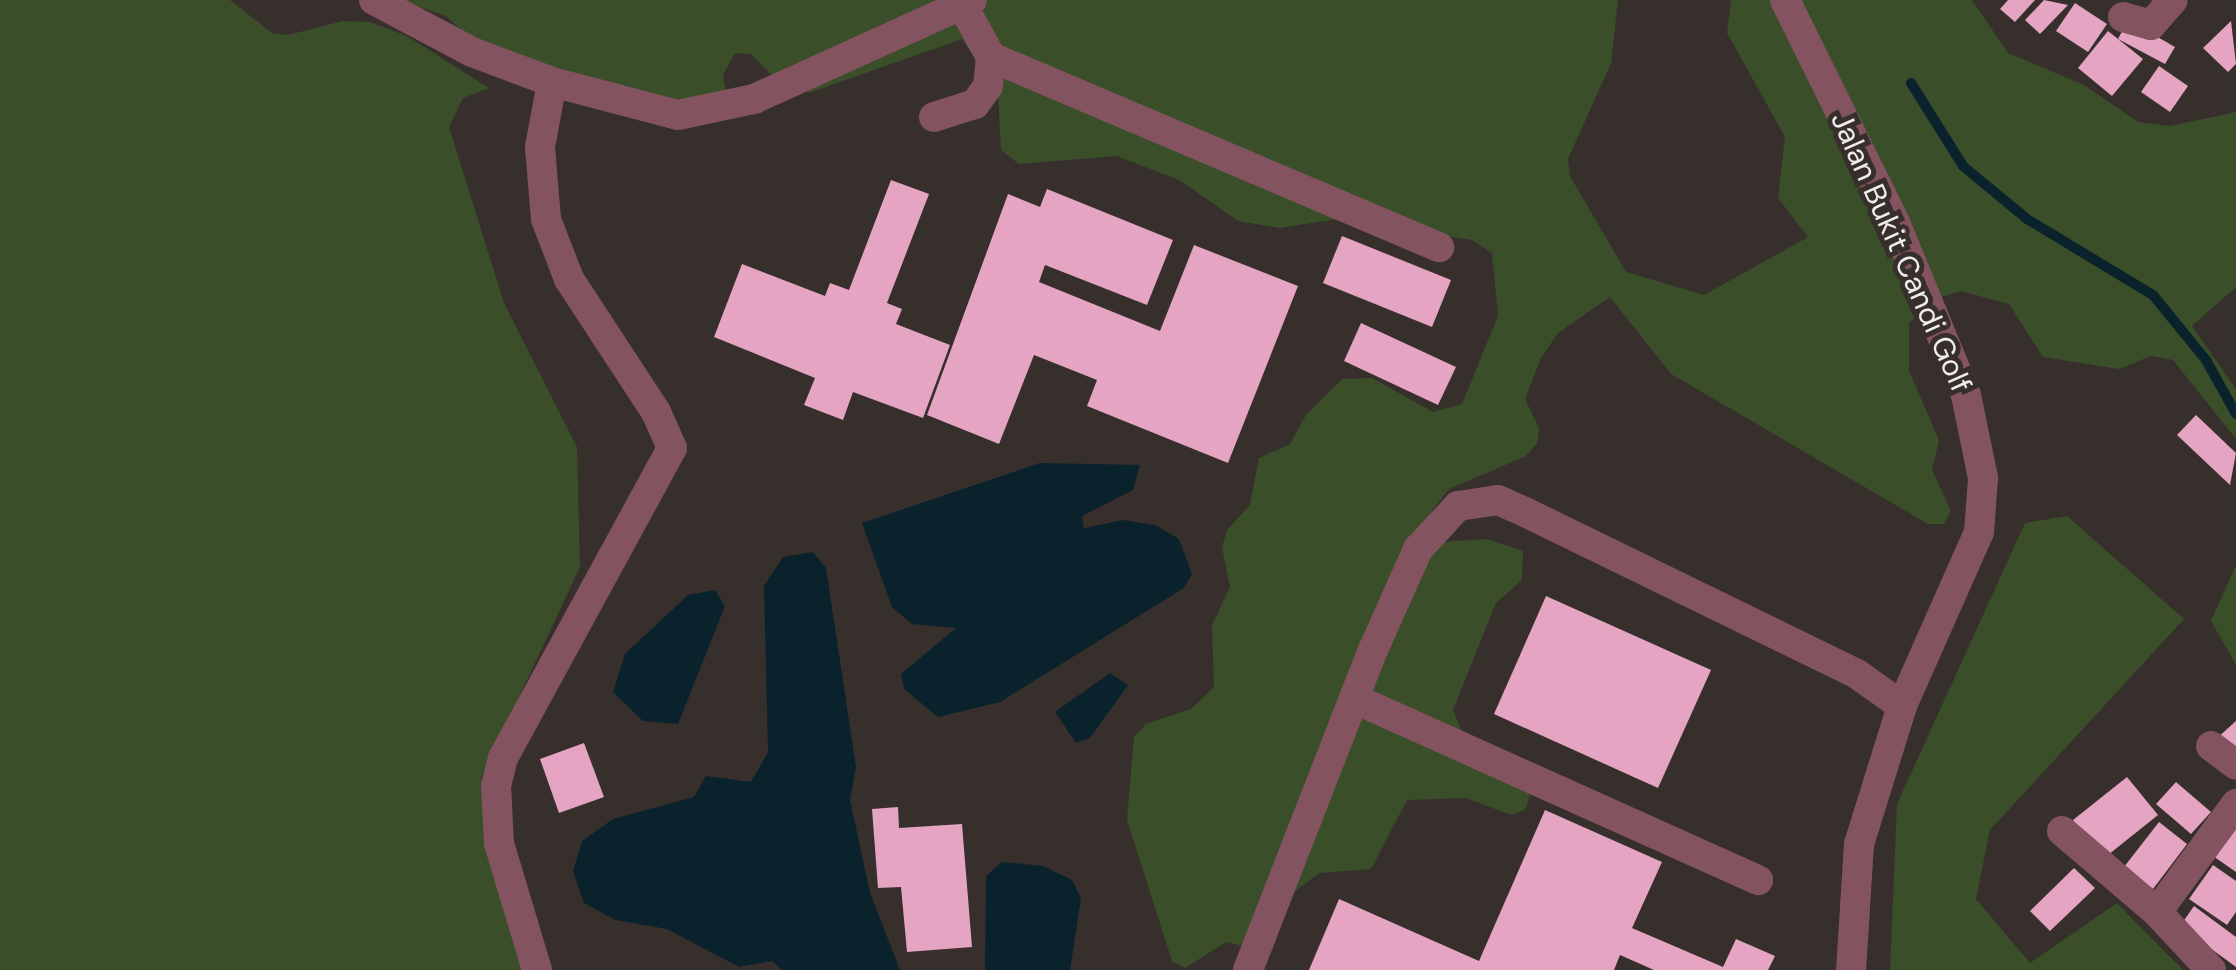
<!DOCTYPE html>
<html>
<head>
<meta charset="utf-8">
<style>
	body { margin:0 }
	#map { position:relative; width:2236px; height:970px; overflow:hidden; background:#372f2c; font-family:"DM Sans",sans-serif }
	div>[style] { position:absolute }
	.green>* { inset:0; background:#394e29 }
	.water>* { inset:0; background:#0a222b }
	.stream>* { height:10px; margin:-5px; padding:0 5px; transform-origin:5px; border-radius:5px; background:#0a222b }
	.building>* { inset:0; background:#e4a4c2 }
	.minor>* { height:30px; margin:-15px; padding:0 15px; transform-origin:15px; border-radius:15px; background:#83535f }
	span { translate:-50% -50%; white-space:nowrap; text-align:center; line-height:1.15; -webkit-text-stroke:10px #372f2c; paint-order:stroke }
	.street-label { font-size:30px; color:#f2edeb }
</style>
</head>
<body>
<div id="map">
	<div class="green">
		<div style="clip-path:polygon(0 0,230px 0,272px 33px,288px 35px,343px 21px,370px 22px,407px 36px,489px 88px,463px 98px,449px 127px,504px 303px,577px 447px,580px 567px,481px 778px,486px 825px,526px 970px,0 970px)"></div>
		<div style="clip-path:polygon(400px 0,1618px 0,1611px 63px,1568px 159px,1570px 176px,1626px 272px,1704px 295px,1808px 237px,1778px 198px,1785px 137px,1727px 33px,1731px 0,1972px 0,2008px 53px,2084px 85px,2138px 122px,2170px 126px,2236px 112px,2236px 287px,2192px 326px,2236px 389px,2236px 439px,2173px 360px,2151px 356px,2119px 369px,2043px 357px,2009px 304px,1961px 291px,1929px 301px,1909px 324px,1909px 371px,1939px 440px,1932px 470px,1951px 511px,1944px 524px,1928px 524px,1671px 374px,1610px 297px,1558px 333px,1541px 358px,1525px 399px,1539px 428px,1537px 443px,1526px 456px,1449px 489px,1431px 512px,1440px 542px,1487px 539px,1523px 551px,1522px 580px,1496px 603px,1453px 710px,1464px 736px,1530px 793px,1526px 809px,1511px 815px,1466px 798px,1407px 800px,1371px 869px,1319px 873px,1293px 893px,1271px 953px,1226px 942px,1185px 968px,1172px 961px,1127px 820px,1134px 737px,1146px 724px,1191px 709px,1214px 687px,1212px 625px,1230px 587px,1222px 547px,1227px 530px,1250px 505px,1259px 458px,1290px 444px,1306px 415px,1342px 379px,1372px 378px,1433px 412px,1462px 404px,1498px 316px,1492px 253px,1472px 240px,1337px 219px,1280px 228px,1238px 221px,1181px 181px,1117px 156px,1019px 164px,1001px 150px,998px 93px,962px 39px,809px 93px,774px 78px,751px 54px,735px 53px,723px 75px,728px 106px,631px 95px,469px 37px,446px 16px)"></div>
		<div style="clip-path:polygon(2067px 516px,2184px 619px,1990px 830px,1976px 899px,2030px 963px,2117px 903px,2183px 970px,1890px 970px,1897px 804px,2025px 523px)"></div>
		<div style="clip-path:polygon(2236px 565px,2236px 665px,2211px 621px)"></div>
	</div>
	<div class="water">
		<div style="clip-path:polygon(1040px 463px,1140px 465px,1133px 490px,1082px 516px,1084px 528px,1123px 520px,1155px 525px,1179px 539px,1192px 574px,1184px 588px,1000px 702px,938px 717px,904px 689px,901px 674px,956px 628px,912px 624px,892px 607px,862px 523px)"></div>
		<div style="clip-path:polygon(813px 552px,826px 568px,856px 767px,850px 800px,870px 893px,900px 970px,782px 970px,772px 961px,739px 967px,667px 929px,615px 920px,584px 903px,573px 871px,582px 841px,613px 819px,694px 797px,706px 776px,751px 782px,768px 752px,764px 586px,783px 557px)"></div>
		<div style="clip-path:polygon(715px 590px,725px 606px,678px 724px,643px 721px,613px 692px,625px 654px,688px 595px)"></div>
		<div style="clip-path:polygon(1110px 673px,1128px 685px,1090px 738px,1076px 743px,1055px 712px)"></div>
		<div style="clip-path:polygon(1002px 862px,1043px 866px,1072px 880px,1081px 898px,1070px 970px,985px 970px,986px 876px)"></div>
	</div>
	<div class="stream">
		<div style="left:1911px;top:83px;width:98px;rotate:57.9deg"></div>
		<div style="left:1963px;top:166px;width:83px;rotate:39.6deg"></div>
		<div style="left:2027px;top:219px;width:147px;rotate:31.1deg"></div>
		<div style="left:2153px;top:295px;width:84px;rotate:50.8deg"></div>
		<div style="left:2206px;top:360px;width:62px;rotate:60.9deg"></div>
	</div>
	<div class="building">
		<div style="clip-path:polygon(2008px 0,2035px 0,2015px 22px,2000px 9px)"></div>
		<div style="clip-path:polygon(2044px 0,2068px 5px,2040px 34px,2025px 20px)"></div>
		<div style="clip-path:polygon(2075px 3px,2107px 24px,2088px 52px,2056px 31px)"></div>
		<div style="clip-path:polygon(2128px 20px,2175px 47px,2165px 64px,2118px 39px)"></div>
		<div style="clip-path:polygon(2231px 21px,2236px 64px,2228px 72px,2203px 48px)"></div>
		<div style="clip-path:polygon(2108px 31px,2143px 59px,2112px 96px,2078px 68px)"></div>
		<div style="clip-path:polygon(2159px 66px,2188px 86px,2170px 112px,2141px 92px)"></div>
		<div style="clip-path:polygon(891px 180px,929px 194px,887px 303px,902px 309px,896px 324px,950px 345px,923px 418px,853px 392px,843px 420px,804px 405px,815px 378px,714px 337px,742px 264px,825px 296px,830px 283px,849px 290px)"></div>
		<div style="clip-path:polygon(1047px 189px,1173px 240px,1147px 305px,1045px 265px,1039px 282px,1160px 331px,1194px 245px,1298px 286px,1228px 463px,1087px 406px,1097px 380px,1034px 355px,999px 444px,927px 415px,1008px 194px,1040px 207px)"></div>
		<div style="clip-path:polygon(1342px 236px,1451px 280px,1432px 327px,1323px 283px)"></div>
		<div style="clip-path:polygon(1361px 323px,1456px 367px,1438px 405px,1344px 361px)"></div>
		<div style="clip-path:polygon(2196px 415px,2236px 453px,2230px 485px,2177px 435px)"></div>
		<div style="clip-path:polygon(1546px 596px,1711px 670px,1658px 788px,1494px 714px)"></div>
		<div style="clip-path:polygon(2236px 721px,2236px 759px,2216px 739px)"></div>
		<div style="clip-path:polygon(584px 743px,604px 797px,559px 813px,540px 759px)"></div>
		<div style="clip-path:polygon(2127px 777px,2158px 815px,2103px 859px,2073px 820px)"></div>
		<div style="clip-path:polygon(2176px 782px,2211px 812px,2191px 834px,2156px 804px)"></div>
		<div style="clip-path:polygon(898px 807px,899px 828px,962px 824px,972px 947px,907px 952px,901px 887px,878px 888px,872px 809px)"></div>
		<div style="clip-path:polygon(1545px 810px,1662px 862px,1632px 928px,1723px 967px,1736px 939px,1775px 956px,1768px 970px,1654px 970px,1620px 955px,1614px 970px,1309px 970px,1339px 899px,1479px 961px)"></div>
		<div style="clip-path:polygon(2236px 818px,2236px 872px,2210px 854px)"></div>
		<div style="clip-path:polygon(2159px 822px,2187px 844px,2153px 889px,2124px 867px)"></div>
		<div style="clip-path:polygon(2213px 865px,2236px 881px,2236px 912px,2227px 925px,2189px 899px)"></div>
		<div style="clip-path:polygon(2074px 868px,2095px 888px,2050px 931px,2030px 911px)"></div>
		<div style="clip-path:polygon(2194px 906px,2236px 937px,2236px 967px,2180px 926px)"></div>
	</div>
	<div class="minor">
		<div style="left:374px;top:0;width:111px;rotate:28deg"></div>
		<div style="left:472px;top:52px;width:85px;rotate:20.6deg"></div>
		<div style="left:552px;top:82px;width:130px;rotate:14.7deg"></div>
		<div style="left:678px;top:115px;width:78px;rotate:-11.9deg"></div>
		<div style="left:754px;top:99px;width:239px;rotate:-24.4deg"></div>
		<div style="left:1785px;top:0;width:251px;rotate:63.7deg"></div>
		<div style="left:1896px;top:225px;width:184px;rotate:67.6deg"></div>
		<div style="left:1966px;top:395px;width:85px;rotate:78.4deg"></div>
		<div style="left:1983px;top:478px;width:54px;rotate:94.2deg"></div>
		<div style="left:1979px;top:532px;width:190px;rotate:113.9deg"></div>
		<div style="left:1902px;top:706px;width:145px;rotate:107.3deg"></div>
		<div style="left:1859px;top:844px;width:126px;rotate:93.6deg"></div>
		<div style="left:2123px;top:17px;width:29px;rotate:16deg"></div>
		<div style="left:2151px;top:25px;width:33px;rotate:-49deg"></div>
		<div style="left:991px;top:57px;width:487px;rotate:23deg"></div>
		<div style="left:934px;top:117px;width:43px;rotate:-17.6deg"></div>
		<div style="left:975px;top:104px;width:22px;rotate:-54deg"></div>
		<div style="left:988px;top:86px;width:29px;rotate:-84deg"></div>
		<div style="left:991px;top:57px;width:56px;rotate:-118.9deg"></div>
		<div style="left:1355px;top:699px;width:442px;rotate:24.2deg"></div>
		<div style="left:2211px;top:746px;width:31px;rotate:37deg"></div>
		<div style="left:2062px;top:831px;width:125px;rotate:40.5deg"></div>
		<div style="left:537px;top:970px;width:133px;rotate:-106.7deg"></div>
		<div style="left:499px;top:843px;width:57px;rotate:-93deg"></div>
		<div style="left:496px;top:786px;width:29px;rotate:-76deg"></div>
		<div style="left:503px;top:758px;width:353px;rotate:-61.4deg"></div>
		<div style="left:672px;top:448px;width:39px;rotate:-114deg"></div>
		<div style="left:656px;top:412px;width:159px;rotate:-123.2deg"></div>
		<div style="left:569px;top:279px;width:64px;rotate:-111deg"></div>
		<div style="left:546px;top:219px;width:72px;rotate:-94.8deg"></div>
		<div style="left:540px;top:147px;width:66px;rotate:-79.5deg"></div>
		<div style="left:1248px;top:970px;width:344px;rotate:-68.7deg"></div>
		<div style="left:1373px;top:650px;width:111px;rotate:-66deg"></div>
		<div style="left:1418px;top:549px;width:59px;rotate:-47.1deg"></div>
		<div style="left:1458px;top:506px;width:40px;rotate:-8.5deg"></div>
		<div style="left:1498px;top:500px;width:32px;rotate:24deg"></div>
		<div style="left:1527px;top:513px;width:367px;rotate:26deg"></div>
		<div style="left:1857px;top:674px;width:55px;rotate:35.4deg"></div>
		<div style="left:2211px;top:970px;width:79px;rotate:-133deg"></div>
		<div style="left:2157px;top:912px;width:134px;rotate:-53.8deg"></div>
	</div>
	<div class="street-label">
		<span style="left:1901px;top:252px;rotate:66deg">Jalan Bukit Candi Golf</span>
	</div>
</div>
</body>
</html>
